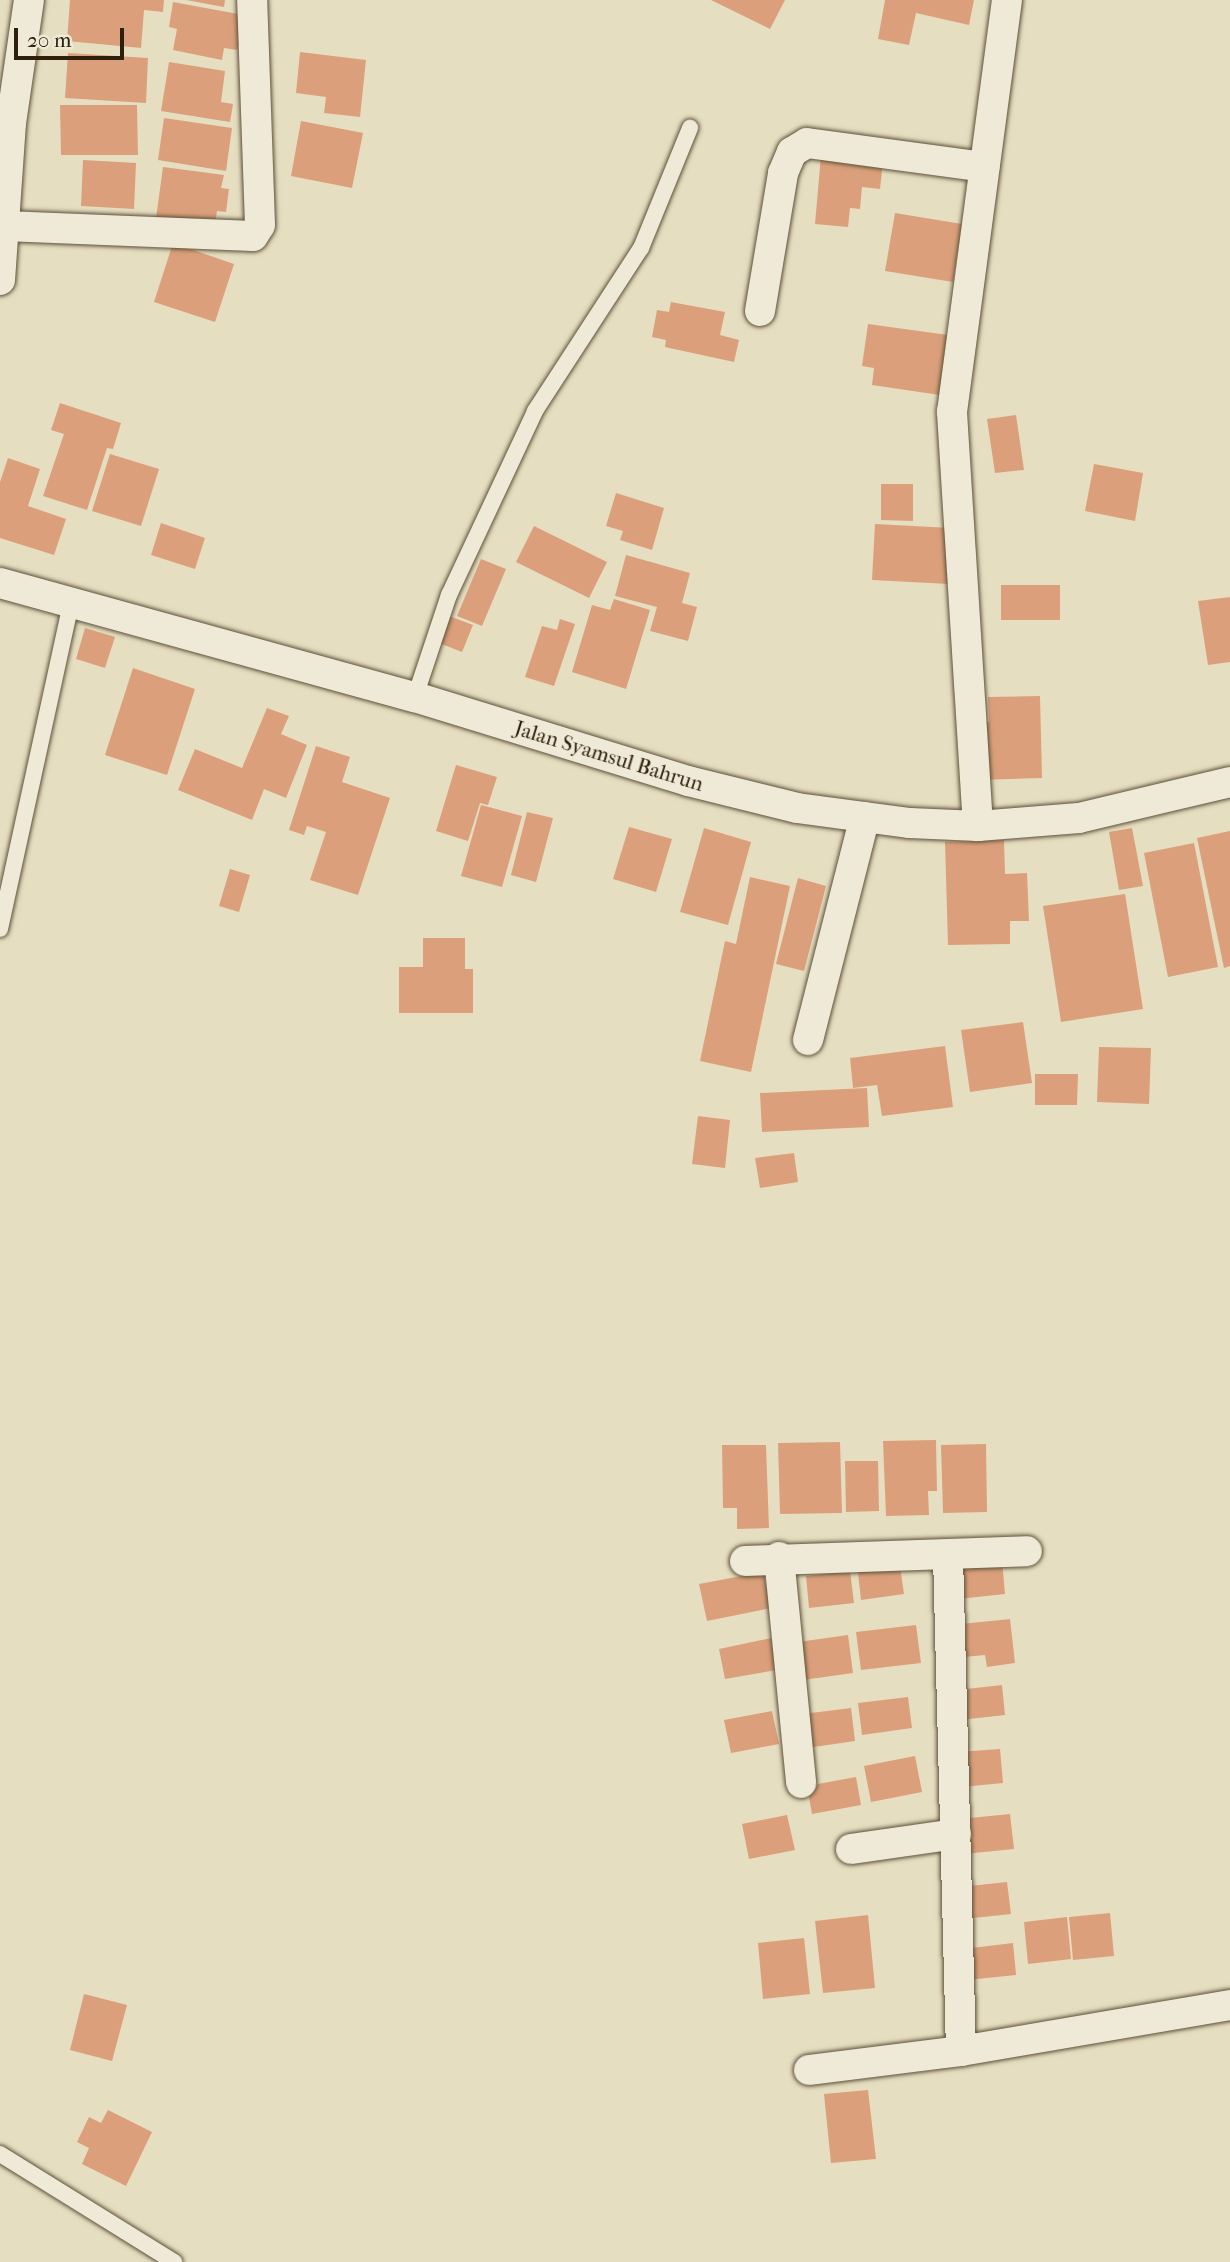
<!DOCTYPE html>
<html>
<head>
<meta charset="utf-8">
<style>
	body { margin:0 }
	#map { position:relative; width:1230px; height:2262px; overflow:hidden; background:#e6dec1; font-family:"IM FELL French Canon",serif }
	div>[style] { position:absolute }
	.building>* { inset:0; background:#dba07b }
	.roads { filter:drop-shadow(0 0 2px #5d5038) drop-shadow(0 0 2px #5d5038) }
	.lane>* { height:16px; margin:-8px; padding:0 8px; transform-origin:8px; border-radius:8px; background:#efead7 }
	.street>* { height:30px; margin:-15px; padding:0 15px; transform-origin:15px; border-radius:15px; background:#efead7 }
	span { translate:-50% -50%; white-space:nowrap; text-align:center; line-height:1.15; -webkit-text-stroke:6px #efead7; paint-order:stroke }
	.street-label { font-size:21px; color:#2f200b }
	.scale { position:absolute; left:14px; top:28px; width:110px; height:32px; box-sizing:border-box; border:4px solid #2f200b; border-top:0; padding-left:9px; font-size:21px; line-height:24px; white-space:nowrap; color:#2f200b; -webkit-text-stroke:5px #efead7; paint-order:stroke }
</style>
</head>
<body>
<div id="map">
	<div class="building">
		<div style="clip-path:polygon(70px 0,164px 0,163px 12px,144px 10px,141px 48px,67px 41px)"></div>
		<div style="clip-path:polygon(186px 0,225px 0,224px 7px)"></div>
		<div style="clip-path:polygon(711px 0,785px 0,770px 29px)"></div>
		<div style="clip-path:polygon(885px 0,974px 0,969px 25px,916px 13px,909px 45px,878px 39px)"></div>
		<div style="clip-path:polygon(173px 2px,249px 16px,237px 50px,224px 48px,222px 60px,173px 50px,177px 29px,169px 27px)"></div>
		<div style="clip-path:polygon(300px 52px,366px 60px,360px 117px,324px 113px,326px 97px,296px 93px)"></div>
		<div style="clip-path:polygon(68px 53px,148px 58px,146px 103px,65px 98px)"></div>
		<div style="clip-path:polygon(169px 62px,225px 71px,221px 102px,233px 104px,230px 122px,161px 111px)"></div>
		<div style="clip-path:polygon(60px 105px,137px 105px,138px 155px,61px 155px)"></div>
		<div style="clip-path:polygon(164px 118px,232px 128px,226px 171px,158px 160px)"></div>
		<div style="clip-path:polygon(301px 121px,363px 133px,352px 188px,291px 176px)"></div>
		<div style="clip-path:polygon(821px 155px,883px 162px,880px 189px,862px 187px,860px 209px,850px 208px,848px 227px,815px 224px)"></div>
		<div style="clip-path:polygon(83px 160px,136px 163px,134px 209px,81px 206px)"></div>
		<div style="clip-path:polygon(163px 167px,224px 175px,221px 188px,229px 189px,226px 212px,217px 211px,215px 225px,156px 218px)"></div>
		<div style="clip-path:polygon(895px 213px,962px 224px,953px 282px,885px 271px)"></div>
		<div style="clip-path:polygon(173px 243px,234px 264px,215px 322px,154px 302px)"></div>
		<div style="clip-path:polygon(671px 302px,725px 312px,720px 335px,739px 340px,734px 362px,665px 347px,666px 340px,652px 337px,657px 310px,669px 312px)"></div>
		<div style="clip-path:polygon(868px 324px,948px 335px,940px 395px,872px 385px,874px 368px,862px 366px)"></div>
		<div style="clip-path:polygon(60px 403px,121px 423px,113px 449px,107px 448px,87px 510px,43px 496px,64px 434px,51px 430px)"></div>
		<div style="clip-path:polygon(1016px 415px,1024px 470px,995px 473px,987px 419px)"></div>
		<div style="clip-path:polygon(110px 454px,159px 469px,141px 526px,92px 511px)"></div>
		<div style="clip-path:polygon(8px 458px,40px 469px,28px 506px,66px 519px,54px 555px,0 538px,0 482px)"></div>
		<div style="clip-path:polygon(1094px 464px,1143px 473px,1135px 521px,1085px 511px)"></div>
		<div style="clip-path:polygon(881px 484px,913px 484px,913px 521px,881px 520px)"></div>
		<div style="clip-path:polygon(616px 493px,664px 508px,652px 550px,620px 540px,623px 531px,606px 526px)"></div>
		<div style="clip-path:polygon(161px 523px,205px 538px,195px 569px,151px 555px)"></div>
		<div style="clip-path:polygon(875px 524px,951px 528px,949px 584px,872px 580px)"></div>
		<div style="clip-path:polygon(534px 526px,607px 562px,589px 598px,516px 562px)"></div>
		<div style="clip-path:polygon(626px 555px,690px 573px,682px 603px,697px 607px,688px 641px,650px 631px,657px 607px,615px 596px)"></div>
		<div style="clip-path:polygon(481px 559px,506px 569px,482px 626px,457px 616px)"></div>
		<div style="clip-path:polygon(1001px 585px,1060px 585px,1060px 620px,1001px 620px)"></div>
		<div style="clip-path:polygon(1230px 597px,1230px 662px,1208px 665px,1198px 601px)"></div>
		<div style="clip-path:polygon(614px 599px,650px 610px,626px 689px,572px 672px,592px 605px,610px 610px)"></div>
		<div style="clip-path:polygon(449px 616px,473px 625px,462px 652px,439px 643px)"></div>
		<div style="clip-path:polygon(560px 619px,575px 624px,554px 686px,525px 677px,542px 626px,557px 630px)"></div>
		<div style="clip-path:polygon(85px 628px,115px 637px,105px 668px,76px 659px)"></div>
		<div style="clip-path:polygon(133px 668px,195px 689px,167px 775px,105px 755px)"></div>
		<div style="clip-path:polygon(1040px 696px,1042px 778px,980px 780px,979px 722px,989px 722px,988px 697px)"></div>
		<div style="clip-path:polygon(267px 708px,289px 716px,281px 734px,307px 745px,286px 798px,264px 789px,252px 820px,178px 790px,195px 749px,242px 768px)"></div>
		<div style="clip-path:polygon(316px 746px,350px 757px,342px 782px,390px 798px,358px 895px,310px 880px,326px 832px,307px 826px,304px 835px,289px 830px)"></div>
		<div style="clip-path:polygon(456px 765px,497px 777px,488px 805px,480px 803px,468px 841px,436px 831px)"></div>
		<div style="clip-path:polygon(481px 805px,522px 816px,502px 887px,461px 876px)"></div>
		<div style="clip-path:polygon(527px 812px,553px 818px,536px 882px,511px 875px)"></div>
		<div style="clip-path:polygon(629px 827px,672px 839px,656px 892px,613px 879px)"></div>
		<div style="clip-path:polygon(704px 828px,751px 842px,728px 925px,680px 912px)"></div>
		<div style="clip-path:polygon(1132px 828px,1143px 886px,1119px 890px,1109px 832px)"></div>
		<div style="clip-path:polygon(1230px 831px,1230px 966px,1224px 968px,1197px 838px)"></div>
		<div style="clip-path:polygon(1004px 840px,1005px 874px,1027px 873px,1029px 921px,1010px 921px,1010px 944px,948px 945px,945px 842px)"></div>
		<div style="clip-path:polygon(1194px 843px,1218px 967px,1168px 977px,1144px 853px)"></div>
		<div style="clip-path:polygon(230px 869px,250px 875px,239px 912px,219px 906px)"></div>
		<div style="clip-path:polygon(750px 877px,790px 886px,751px 1072px,700px 1061px,725px 941px,736px 944px)"></div>
		<div style="clip-path:polygon(798px 878px,826px 886px,804px 971px,776px 964px)"></div>
		<div style="clip-path:polygon(1125px 894px,1143px 1009px,1061px 1022px,1043px 906px)"></div>
		<div style="clip-path:polygon(423px 938px,465px 938px,465px 969px,473px 969px,473px 1013px,399px 1013px,399px 967px,423px 967px)"></div>
		<div style="clip-path:polygon(1023px 1022px,1032px 1083px,970px 1092px,961px 1030px)"></div>
		<div style="clip-path:polygon(945px 1046px,953px 1107px,882px 1116px,877px 1085px,853px 1088px,850px 1058px)"></div>
		<div style="clip-path:polygon(1099px 1047px,1151px 1048px,1149px 1104px,1097px 1102px)"></div>
		<div style="clip-path:polygon(1035px 1074px,1078px 1074px,1077px 1105px,1035px 1105px)"></div>
		<div style="clip-path:polygon(867px 1088px,869px 1127px,762px 1132px,760px 1093px)"></div>
		<div style="clip-path:polygon(698px 1116px,730px 1120px,725px 1168px,692px 1164px)"></div>
		<div style="clip-path:polygon(794px 1153px,798px 1182px,760px 1188px,755px 1158px)"></div>
		<div style="clip-path:polygon(936px 1440px,937px 1491px,928px 1491px,929px 1515px,886px 1516px,883px 1441px)"></div>
		<div style="clip-path:polygon(840px 1442px,842px 1513px,780px 1514px,778px 1443px)"></div>
		<div style="clip-path:polygon(986px 1444px,987px 1512px,943px 1513px,941px 1445px)"></div>
		<div style="clip-path:polygon(722px 1445px,766px 1445px,769px 1528px,737px 1529px,737px 1508px,723px 1508px)"></div>
		<div style="clip-path:polygon(845px 1461px,878px 1461px,879px 1511px,846px 1512px)"></div>
		<div style="clip-path:polygon(899px 1560px,904px 1594px,861px 1600px,857px 1564px)"></div>
		<div style="clip-path:polygon(1002px 1560px,1005px 1594px,958px 1599px,955px 1564px)"></div>
		<div style="clip-path:polygon(850px 1571px,854px 1603px,809px 1608px,806px 1576px)"></div>
		<div style="clip-path:polygon(763px 1572px,771px 1608px,707px 1621px,699px 1584px)"></div>
		<div style="clip-path:polygon(1010px 1619px,1015px 1663px,987px 1667px,985px 1655px,964px 1657px,961px 1624px)"></div>
		<div style="clip-path:polygon(916px 1625px,921px 1663px,861px 1670px,856px 1632px)"></div>
		<div style="clip-path:polygon(848px 1635px,853px 1673px,803px 1680px,798px 1642px)"></div>
		<div style="clip-path:polygon(771px 1638px,777px 1670px,725px 1679px,719px 1649px)"></div>
		<div style="clip-path:polygon(1002px 1685px,1005px 1715px,960px 1720px,957px 1690px)"></div>
		<div style="clip-path:polygon(908px 1697px,912px 1728px,862px 1735px,858px 1703px)"></div>
		<div style="clip-path:polygon(851px 1708px,855px 1741px,807px 1748px,803px 1714px)"></div>
		<div style="clip-path:polygon(772px 1711px,779px 1744px,731px 1753px,724px 1720px)"></div>
		<div style="clip-path:polygon(1000px 1749px,1003px 1783px,962px 1787px,958px 1752px)"></div>
		<div style="clip-path:polygon(915px 1756px,922px 1792px,871px 1802px,864px 1766px)"></div>
		<div style="clip-path:polygon(856px 1777px,861px 1805px,812px 1814px,807px 1786px)"></div>
		<div style="clip-path:polygon(1010px 1814px,1014px 1849px,964px 1854px,960px 1819px)"></div>
		<div style="clip-path:polygon(787px 1815px,795px 1850px,749px 1859px,742px 1824px)"></div>
		<div style="clip-path:polygon(1007px 1882px,1011px 1914px,964px 1919px,960px 1887px)"></div>
		<div style="clip-path:polygon(1110px 1913px,1114px 1956px,1073px 1960px,1069px 1917px)"></div>
		<div style="clip-path:polygon(868px 1915px,875px 1988px,823px 1993px,815px 1921px)"></div>
		<div style="clip-path:polygon(1067px 1917px,1071px 1959px,1028px 1964px,1024px 1922px)"></div>
		<div style="clip-path:polygon(804px 1938px,810px 1994px,763px 1999px,758px 1943px)"></div>
		<div style="clip-path:polygon(1013px 1943px,1016px 1975px,967px 1980px,963px 1949px)"></div>
		<div style="clip-path:polygon(84px 1994px,127px 2005px,112px 2061px,70px 2050px)"></div>
		<div style="clip-path:polygon(868px 2090px,876px 2159px,831px 2163px,824px 2094px)"></div>
		<div style="clip-path:polygon(108px 2110px,152px 2132px,126px 2186px,82px 2164px,89px 2148px,77px 2142px,89px 2117px,101px 2123px)"></div>
	</div>
	<div class="roads">
		<div class="lane">
			<div style="left:415px;top:697px;width:108px;rotate:-71.6deg"></div>
			<div style="left:449px;top:595px;width:203px;rotate:-64.9deg"></div>
			<div style="left:535px;top:411px;width:194px;rotate:-57deg"></div>
			<div style="left:641px;top:248px;width:130px;rotate:-67.8deg"></div>
			<div style="left:0;top:929px;width:337px;rotate:-77.7deg"></div>
			<div style="left:0;top:2154px;width:205px;rotate:31.8deg"></div>
		</div>
		<div class="street">
			<div style="left:5px;top:226px;width:248px;rotate:2.3deg"></div>
			<div style="left:253px;top:236px;width:13px;rotate:-58deg"></div>
			<div style="left:260px;top:225px;width:225px;rotate:-92deg"></div>
			<div style="left:0;top:280px;width:157px;rotate:-86deg"></div>
			<div style="left:11px;top:123px;width:124px;rotate:-81.7deg"></div>
			<div style="left:760px;top:311px;width:140px;rotate:-80.5deg"></div>
			<div style="left:783px;top:173px;width:23px;rotate:-67deg"></div>
			<div style="left:792px;top:152px;width:17px;rotate:-31deg"></div>
			<div style="left:807px;top:143px;width:179px;rotate:7.7deg"></div>
			<div style="left:0;top:583px;width:430px;rotate:15.4deg"></div>
			<div style="left:415px;top:697px;width:286px;rotate:17.1deg"></div>
			<div style="left:688px;top:781px;width:112px;rotate:13.9deg"></div>
			<div style="left:797px;top:808px;width:114px;rotate:7.6deg"></div>
			<div style="left:910px;top:823px;width:68px;rotate:2.5deg"></div>
			<div style="left:978px;top:826px;width:101px;rotate:-4.5deg"></div>
			<div style="left:1079px;top:818px;width:155px;rotate:-13.4deg"></div>
			<div style="left:978px;top:826px;width:415px;rotate:-93.6deg"></div>
			<div style="left:952px;top:412px;width:416px;rotate:-82.4deg"></div>
			<div style="left:808px;top:1040px;width:230px;rotate:-75.7deg"></div>
			<div style="left:948px;top:1555px;width:496px;rotate:88.5deg"></div>
			<div style="left:779px;top:1557px;width:227px;rotate:84.4deg"></div>
			<div style="left:745px;top:1561px;width:282px;rotate:-2deg"></div>
			<div style="left:851px;top:1849px;width:106px;rotate:-8.1deg"></div>
			<div style="left:809px;top:2070px;width:153px;rotate:-7.1deg"></div>
			<div style="left:961px;top:2051px;width:273px;rotate:-9.7deg"></div>
		</div>
	</div>
	<div class="street-label">
		<span style="left:609px;top:756px;rotate:17deg">Jalan Syamsul Bahrun</span>
	</div>
	<div class="scale">20 m</div>
</div>
</body>
</html>
